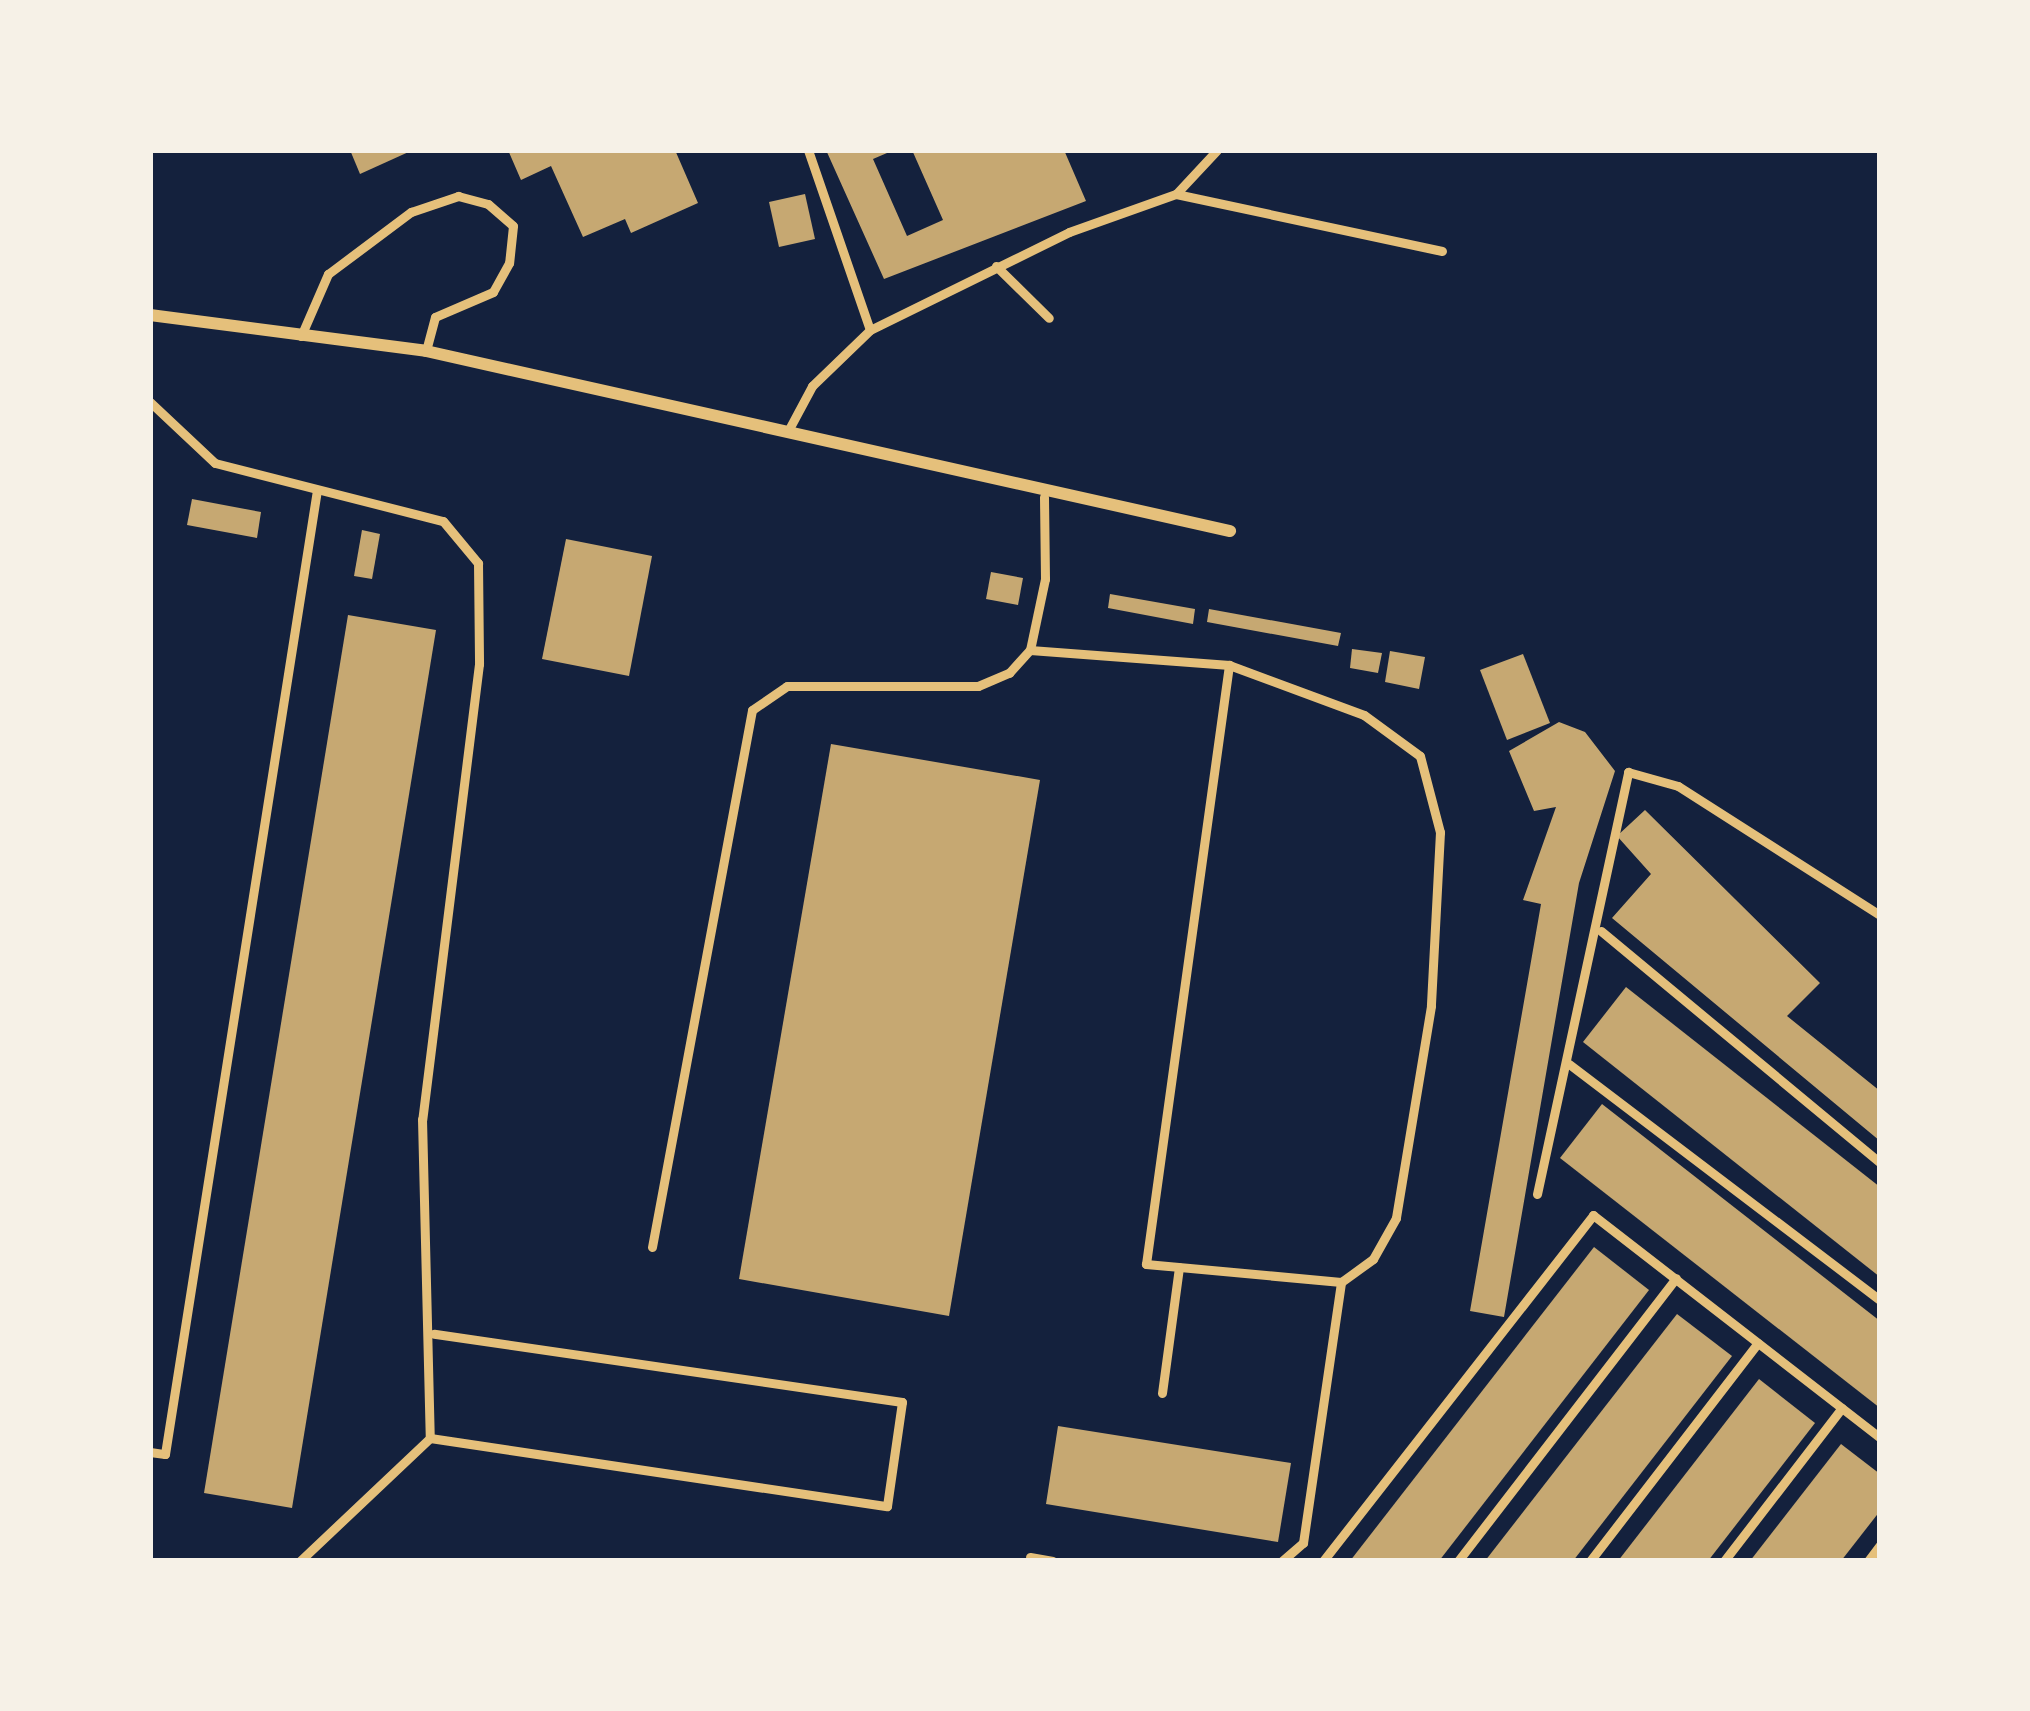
<!DOCTYPE html>
<html>
<head>
<meta charset="utf-8">
<style>
	body { margin:0 }
	#map { position:relative; width:2030px; height:1711px; overflow:hidden; background:#14213d; font-family:"Sofia Sans Condensed",sans-serif }
	div>[style] { position:absolute }
	.building>* { inset:0; background:#c6a872 }
	.service>* { height:9px; margin:-4.5px; padding:0 4.5px; transform-origin:4.5px; border-radius:4.5px; background:#e5c07b }
	.minor>* { height:12px; margin:-6px; padding:0 6px; transform-origin:6px; border-radius:6px; background:#e5c07b }
	span { translate:-50% -50%; white-space:nowrap; text-align:center; line-height:1.15; -webkit-text-stroke:9px #f6f1e7; paint-order:stroke }
	.frame { position:absolute; inset:0; border:153px solid #f6f1e7; pointer-events:none }
</style>
</head>
<body>
<div id="map">
	<div class="building">
		<div style="clip-path:polygon(350px 150px,413px 150px,360px 174px)"></div>
		<div style="clip-path:polygon(508px 150px,675px 150px,698px 203px,631px 233px,625px 219px,583px 237px,551px 166px,521px 180px)"></div>
		<div style="clip-path:polygon(826px 150px,894px 150px,873px 159px,907px 236px,943px 220px,912px 150px,1064px 150px,1086px 201px,884px 279px)"></div>
		<div style="clip-path:polygon(805px 194px,815px 239px,779px 247px,769px 202px)"></div>
		<div style="clip-path:polygon(192px 499px,261px 512px,257px 538px,187px 525px)"></div>
		<div style="clip-path:polygon(362px 530px,380px 534px,372px 579px,354px 576px)"></div>
		<div style="clip-path:polygon(566px 539px,652px 556px,629px 676px,542px 659px)"></div>
		<div style="clip-path:polygon(991px 572px,1023px 578px,1018px 605px,986px 599px)"></div>
		<div style="clip-path:polygon(1110px 594px,1195px 609px,1193px 624px,1108px 608px)"></div>
		<div style="clip-path:polygon(1209px 609px,1341px 633px,1338px 646px,1207px 622px)"></div>
		<div style="clip-path:polygon(348px 615px,436px 630px,292px 1508px,204px 1493px)"></div>
		<div style="clip-path:polygon(1352px 649px,1382px 653px,1378px 673px,1350px 668px)"></div>
		<div style="clip-path:polygon(1390px 651px,1425px 657px,1419px 689px,1385px 682px)"></div>
		<div style="clip-path:polygon(1523px 654px,1550px 723px,1507px 740px,1480px 670px)"></div>
		<div style="clip-path:polygon(1559px 722px,1585px 732px,1615px 771px,1579px 883px,1504px 1317px,1470px 1311px,1541px 904px,1523px 900px,1556px 807px,1534px 811px,1509px 751px)"></div>
		<div style="clip-path:polygon(831px 744px,1040px 780px,949px 1316px,739px 1279px)"></div>
		<div style="clip-path:polygon(1645px 810px,1820px 983px,1787px 1016px,1880px 1091px,1880px 1141px,1612px 918px,1651px 874px,1617px 836px)"></div>
		<div style="clip-path:polygon(1626px 987px,1880px 1187px,1880px 1277px,1583px 1042px)"></div>
		<div style="clip-path:polygon(1602px 1104px,1880px 1321px,1880px 1408px,1560px 1158px)"></div>
		<div style="clip-path:polygon(1594px 1247px,1649px 1290px,1439px 1561px,1350px 1561px)"></div>
		<div style="clip-path:polygon(1677px 1314px,1732px 1356px,1573px 1561px,1485px 1561px)"></div>
		<div style="clip-path:polygon(1759px 1379px,1815px 1423px,1708px 1561px,1618px 1561px)"></div>
		<div style="clip-path:polygon(1058px 1426px,1291px 1463px,1278px 1542px,1046px 1504px)"></div>
		<div style="clip-path:polygon(1841px 1444px,1880px 1474px,1880px 1511px,1841px 1561px,1750px 1561px)"></div>
	</div>
	<div class="service">
		<div style="left:808px;top:150px;width:190px;rotate:71deg"></div>
		<div style="left:1176px;top:194px;width:272px;rotate:12.1deg"></div>
		<div style="left:996px;top:266px;width:74px;rotate:44.5deg"></div>
		<div style="left:301px;top:336px;width:68px;rotate:-66.5deg"></div>
		<div style="left:328px;top:274px;width:104px;rotate:-36.8deg"></div>
		<div style="left:411px;top:212px;width:50px;rotate:-18.8deg"></div>
		<div style="left:458px;top:196px;width:31px;rotate:15deg"></div>
		<div style="left:488px;top:204px;width:33px;rotate:41deg"></div>
		<div style="left:513px;top:226px;width:37px;rotate:96deg"></div>
		<div style="left:509px;top:263px;width:33px;rotate:119deg"></div>
		<div style="left:493px;top:292px;width:63px;rotate:156.7deg"></div>
		<div style="left:435px;top:317px;width:35px;rotate:105deg"></div>
		<div style="left:150px;top:402px;width:89px;rotate:43.2deg"></div>
		<div style="left:215px;top:463px;width:235px;rotate:14.3deg"></div>
		<div style="left:443px;top:521px;width:55px;rotate:50.2deg"></div>
		<div style="left:478px;top:563px;width:101px;rotate:89.4deg"></div>
		<div style="left:479px;top:664px;width:459px;rotate:97.1deg"></div>
		<div style="left:422px;top:1119px;width:319px;rotate:88.6deg"></div>
		<div style="left:430px;top:1438px;width:179px;rotate:136.6deg"></div>
		<div style="left:788px;top:431px;width:51px;rotate:-61.9deg"></div>
		<div style="left:812px;top:386px;width:81px;rotate:-44deg"></div>
		<div style="left:870px;top:330px;width:222px;rotate:-26.2deg"></div>
		<div style="left:1069px;top:232px;width:114px;rotate:-19.6deg"></div>
		<div style="left:1176px;top:194px;width:60px;rotate:-47deg"></div>
		<div style="left:1030px;top:650px;width:200px;rotate:4.3deg"></div>
		<div style="left:1229px;top:665px;width:144px;rotate:20.3deg"></div>
		<div style="left:1364px;top:715px;width:69px;rotate:36.2deg"></div>
		<div style="left:1420px;top:756px;width:79px;rotate:75.3deg"></div>
		<div style="left:1440px;top:832px;width:174px;rotate:93deg"></div>
		<div style="left:1431px;top:1006px;width:215px;rotate:99.4deg"></div>
		<div style="left:1396px;top:1218px;width:47px;rotate:119.3deg"></div>
		<div style="left:1373px;top:1259px;width:39px;rotate:144deg"></div>
		<div style="left:1341px;top:1282px;width:196px;rotate:-174.7deg"></div>
		<div style="left:1146px;top:1264px;width:605px;rotate:-82.11deg"></div>
		<div style="left:1601px;top:931px;width:363px;rotate:39.7deg"></div>
		<div style="left:1569px;top:1064px;width:390px;rotate:37.2deg"></div>
		<div style="left:1537px;top:1194px;width:432px;rotate:-77.8deg"></div>
		<div style="left:1628px;top:772px;width:52px;rotate:15.6deg"></div>
		<div style="left:1678px;top:786px;width:240px;rotate:32.6deg"></div>
		<div style="left:652px;top:1247px;width:546px;rotate:-79.45deg"></div>
		<div style="left:752px;top:710px;width:42px;rotate:-34.4deg"></div>
		<div style="left:787px;top:686px;width:191px"></div>
		<div style="left:978px;top:686px;width:34px;rotate:-23deg"></div>
		<div style="left:1009px;top:673px;width:31px;rotate:-48deg"></div>
		<div style="left:1030px;top:650px;width:73px;rotate:-78.1deg"></div>
		<div style="left:1045px;top:579px;width:82px;rotate:-90.7deg"></div>
		<div style="left:1162px;top:1393px;width:127px;rotate:-82.3deg"></div>
		<div style="left:430px;top:1438px;width:462px;rotate:8.5deg"></div>
		<div style="left:887px;top:1506px;width:105px;rotate:-81.8deg"></div>
		<div style="left:902px;top:1402px;width:473px;rotate:-171.7deg"></div>
		<div style="left:150px;top:1452px;width:15px;rotate:8deg"></div>
		<div style="left:165px;top:1454px;width:976px;rotate:-81.04deg"></div>
		<div style="left:1030px;top:1557px;width:23px;rotate:10deg"></div>
		<div style="left:1282px;top:1561px;width:28px;rotate:-41deg"></div>
		<div style="left:1303px;top:1543px;width:264px;rotate:-81.7deg"></div>
		<div style="left:1323px;top:1561px;width:439px;rotate:-52deg"></div>
		<div style="left:1593px;top:1215px;width:363px;rotate:37.8deg"></div>
		<div style="left:1458px;top:1561px;width:357px;rotate:-52.4deg"></div>
		<div style="left:1590px;top:1561px;width:275px;rotate:-52.4deg"></div>
		<div style="left:1724px;top:1561px;width:193px;rotate:-52.4deg"></div>
		<div style="left:1868px;top:1561px;width:20px;rotate:-53deg"></div>
	</div>
	<div class="minor">
		<div style="left:150px;top:315px;width:278px;rotate:7.4deg"></div>
		<div style="left:426px;top:351px;width:824px;rotate:12.62deg"></div>
	</div>
	<div class="frame"></div>
</div>
</body>
</html>
